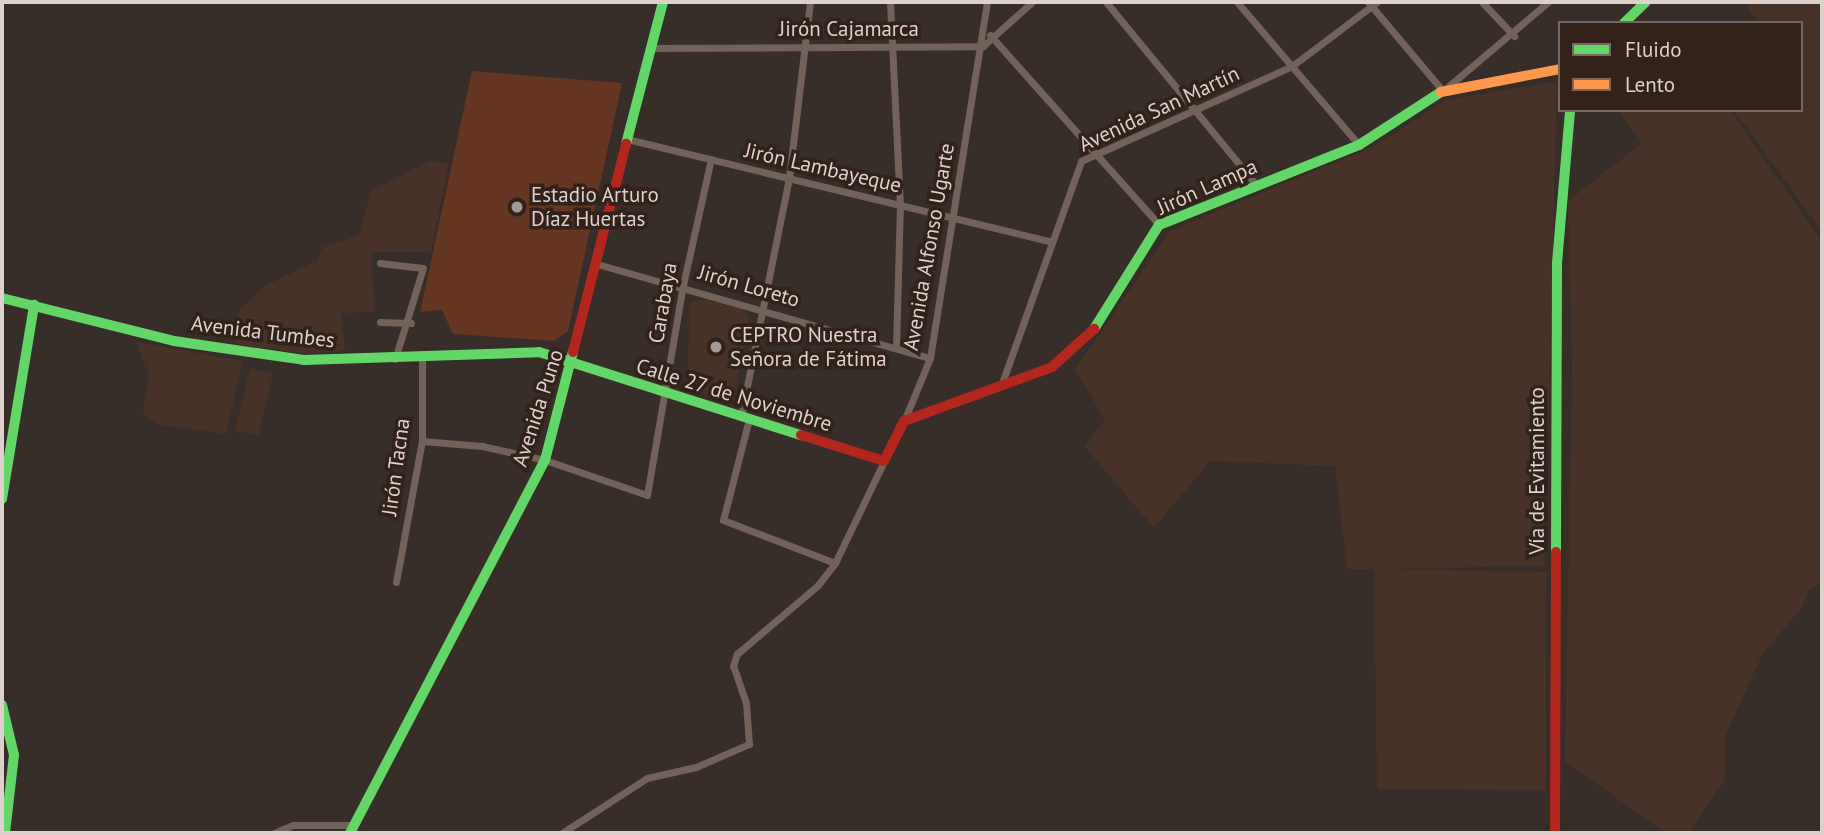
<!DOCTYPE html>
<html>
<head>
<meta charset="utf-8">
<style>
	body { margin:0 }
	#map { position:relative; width:1824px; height:835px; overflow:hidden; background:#372d29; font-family:"PT Sans",sans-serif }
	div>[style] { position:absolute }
	.built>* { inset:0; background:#483228 }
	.green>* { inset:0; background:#653722 }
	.street>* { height:7px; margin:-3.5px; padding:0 3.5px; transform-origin:3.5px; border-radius:3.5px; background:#72625a }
	.fast>* { height:10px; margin:-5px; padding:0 5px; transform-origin:5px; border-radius:5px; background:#63d668 }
	.slow>* { height:10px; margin:-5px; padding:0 5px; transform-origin:5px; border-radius:5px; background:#ff974d }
	.jam>* { height:10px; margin:-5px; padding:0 5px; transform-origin:5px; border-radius:5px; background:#b3261e }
	.dots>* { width:19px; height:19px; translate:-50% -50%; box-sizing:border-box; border:4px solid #32221a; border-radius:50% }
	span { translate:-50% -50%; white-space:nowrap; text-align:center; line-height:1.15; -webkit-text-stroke:7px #32221a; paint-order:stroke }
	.street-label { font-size:21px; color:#ddd1cc }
	.poi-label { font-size:21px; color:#ddd1cc }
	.left { translate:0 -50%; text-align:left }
	.frame { position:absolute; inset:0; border:4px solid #ddd1cc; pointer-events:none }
	.legend { position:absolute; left:1558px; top:21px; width:245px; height:91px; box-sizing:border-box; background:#32221a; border:2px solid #766861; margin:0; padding:9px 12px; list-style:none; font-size:21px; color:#ddd1cc }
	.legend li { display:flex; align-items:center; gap:14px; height:35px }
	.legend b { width:35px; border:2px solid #766861 }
</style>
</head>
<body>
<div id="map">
	<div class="built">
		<div style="clip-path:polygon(1744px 2px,1822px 2px,1822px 232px,1734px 110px,1801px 110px,1801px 23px,1759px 23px)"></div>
		<div style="clip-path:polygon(1557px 81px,1545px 566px,1381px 569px,1546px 572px,1546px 790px,1377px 789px,1374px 569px,1347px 569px,1335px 466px,1210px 461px,1154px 528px,1085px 447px,1105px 419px,1075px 370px,1170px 231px,1377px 145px,1446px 100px)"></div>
		<div style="clip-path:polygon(1618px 110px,1730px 110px,1822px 242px,1822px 583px,1809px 589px,1802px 607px,1762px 655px,1725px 737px,1725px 780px,1688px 833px,1667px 833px,1565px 762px,1572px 370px,1568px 201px,1642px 143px)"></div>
		<div style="clip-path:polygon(430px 161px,449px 163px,431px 252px,371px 252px,375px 312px,341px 313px,345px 351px,306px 354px,235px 344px,239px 311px,266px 285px,317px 261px,322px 248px,359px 235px,371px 191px)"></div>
		<div style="clip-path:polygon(703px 299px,742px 309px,749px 317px,733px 402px,687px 388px,690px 303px)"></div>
		<div style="clip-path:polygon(136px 342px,243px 361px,226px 434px,159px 425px,143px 413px,149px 376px)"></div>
		<div style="clip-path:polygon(250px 368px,273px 374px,258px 436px,235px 430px)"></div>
	</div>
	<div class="green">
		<div style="clip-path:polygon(472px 71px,622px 83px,568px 331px,554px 341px,453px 334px,442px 310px,420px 312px)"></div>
	</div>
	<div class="street">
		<div style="left:890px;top:2px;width:202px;rotate:87.2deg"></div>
		<div style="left:900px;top:204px;width:144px;rotate:91.6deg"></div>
		<div style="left:1106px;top:2px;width:238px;rotate:50.6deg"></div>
		<div style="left:1237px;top:2px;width:188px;rotate:49.5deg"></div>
		<div style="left:1368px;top:2px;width:116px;rotate:49.9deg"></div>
		<div style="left:1443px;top:91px;width:138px;rotate:-40.3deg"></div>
		<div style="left:1482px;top:2px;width:47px;rotate:46.7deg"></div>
		<div style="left:990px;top:35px;width:254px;rotate:48.3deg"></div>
		<div style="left:650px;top:48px;width:333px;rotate:-0.3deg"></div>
		<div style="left:983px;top:46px;width:66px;rotate:-41.9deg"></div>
		<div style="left:627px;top:139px;width:437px;rotate:13.6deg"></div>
		<div style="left:380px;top:263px;width:43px;rotate:6.6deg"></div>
		<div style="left:423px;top:268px;width:95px;rotate:107.1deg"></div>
		<div style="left:597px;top:264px;width:346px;rotate:15.8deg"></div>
		<div style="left:380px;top:322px;width:31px;rotate:2deg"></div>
		<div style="left:1001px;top:386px;width:239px;rotate:-70.4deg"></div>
		<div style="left:1081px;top:161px;width:231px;rotate:-24.2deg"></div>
		<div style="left:1292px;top:66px;width:106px;rotate:-37deg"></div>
		<div style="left:741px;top:416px;width:243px;rotate:-78.6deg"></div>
		<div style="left:789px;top:178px;width:177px;rotate:-83.2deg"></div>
		<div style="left:749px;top:419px;width:104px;rotate:104.4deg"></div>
		<div style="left:723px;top:520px;width:120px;rotate:21deg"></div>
		<div style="left:904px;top:421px;width:68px;rotate:-67.6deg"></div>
		<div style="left:930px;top:358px;width:361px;rotate:-80.9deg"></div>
		<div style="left:422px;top:441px;width:60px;rotate:4.8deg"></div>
		<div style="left:482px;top:446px;width:65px;rotate:12.5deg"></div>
		<div style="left:545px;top:460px;width:108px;rotate:18.9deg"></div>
		<div style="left:647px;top:495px;width:213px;rotate:-80.3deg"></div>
		<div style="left:683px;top:285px;width:129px;rotate:-77.5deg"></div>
		<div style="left:396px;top:582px;width:143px;rotate:-79.6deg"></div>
		<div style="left:422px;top:441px;width:84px;rotate:-90deg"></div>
		<div style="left:274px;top:833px;width:21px;rotate:-23deg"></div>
		<div style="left:293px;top:825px;width:59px"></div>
		<div style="left:562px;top:833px;width:101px;rotate:-32.9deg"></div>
		<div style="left:647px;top:778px;width:50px;rotate:-12.7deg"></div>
		<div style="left:696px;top:767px;width:58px;rotate:-23.5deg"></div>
		<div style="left:749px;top:744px;width:41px;rotate:-94.2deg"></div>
		<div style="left:746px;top:703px;width:39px;rotate:-109deg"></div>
		<div style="left:733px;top:666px;width:13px;rotate:-72deg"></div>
		<div style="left:737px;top:654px;width:106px;rotate:-40.4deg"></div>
		<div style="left:818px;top:585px;width:28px;rotate:-52deg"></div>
		<div style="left:835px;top:563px;width:113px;rotate:-64.3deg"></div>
	</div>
	<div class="fast">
		<div style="left:1624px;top:23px;width:30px;rotate:-44deg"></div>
		<div style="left:626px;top:144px;width:147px;rotate:-75.4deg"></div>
		<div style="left:2px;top:298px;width:177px;rotate:14deg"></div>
		<div style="left:174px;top:341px;width:131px;rotate:8.3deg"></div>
		<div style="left:304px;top:360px;width:235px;rotate:-1.9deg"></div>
		<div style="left:539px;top:352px;width:275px;rotate:17.6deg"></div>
		<div style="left:1094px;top:329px;width:123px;rotate:-58deg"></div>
		<div style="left:1159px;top:225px;width:215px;rotate:-21.8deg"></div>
		<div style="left:1359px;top:145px;width:98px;rotate:-32.9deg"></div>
		<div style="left:2px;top:499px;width:197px;rotate:-80.6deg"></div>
		<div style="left:1556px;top:552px;width:289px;rotate:-89.8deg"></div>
		<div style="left:1557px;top:263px;width:154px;rotate:-85.1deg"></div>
		<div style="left:2px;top:705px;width:51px;rotate:76.5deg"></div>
		<div style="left:14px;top:755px;width:79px;rotate:96.6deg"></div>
		<div style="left:350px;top:833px;width:421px;rotate:-62.4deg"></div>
		<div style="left:545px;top:460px;width:112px;rotate:-75.5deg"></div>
	</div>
	<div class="slow">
		<div style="left:1441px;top:92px;width:121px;rotate:-10.9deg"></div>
	</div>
	<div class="jam">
		<div style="left:573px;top:352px;width:215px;rotate:-75.7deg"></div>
		<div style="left:801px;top:435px;width:87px;rotate:17.4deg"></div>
		<div style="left:884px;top:461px;width:45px;rotate:-63.4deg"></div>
		<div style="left:904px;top:421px;width:158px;rotate:-20deg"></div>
		<div style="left:1052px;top:367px;width:57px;rotate:-42.1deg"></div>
		<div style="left:1555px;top:833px;width:281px;rotate:-89.8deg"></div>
	</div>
	<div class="dots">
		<div style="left:517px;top:207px;background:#a39893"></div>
		<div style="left:716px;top:347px;background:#a39893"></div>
	</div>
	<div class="street-label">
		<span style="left:849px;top:29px">Jirón Cajamarca</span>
		<span style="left:1159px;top:109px;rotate:-25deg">Avenida San Martín</span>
		<span style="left:823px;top:168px;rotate:13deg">Jirón Lambayeque</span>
		<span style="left:1207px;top:187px;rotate:-24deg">Jirón Lampa</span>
		<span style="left:929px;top:247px;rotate:-80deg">Avenida Alfonso Ugarte</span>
		<span style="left:749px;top:286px;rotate:16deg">Jirón Loreto</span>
		<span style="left:663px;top:303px;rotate:-80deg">Carabaya</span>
		<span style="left:263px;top:332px;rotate:7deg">Avenida Tumbes</span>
		<span style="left:734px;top:395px;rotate:17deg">Calle 27 de Noviembre</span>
		<span style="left:538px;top:408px;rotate:-72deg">Avenida Puno</span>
		<span style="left:396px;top:467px;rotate:-82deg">Jirón Tacna</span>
		<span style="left:1537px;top:471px;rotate:-90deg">Vía de Evitamiento</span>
	</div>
	<div class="poi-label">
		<span class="left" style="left:531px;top:207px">Estadio Arturo<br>Díaz Huertas</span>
		<span class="left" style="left:730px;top:347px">CEPTRO Nuestra<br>Señora de Fátima</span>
	</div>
	<div class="frame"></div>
	<ul class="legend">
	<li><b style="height:9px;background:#63d668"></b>Fluido</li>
	<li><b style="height:9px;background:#ff974d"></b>Lento</li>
	</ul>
</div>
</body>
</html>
